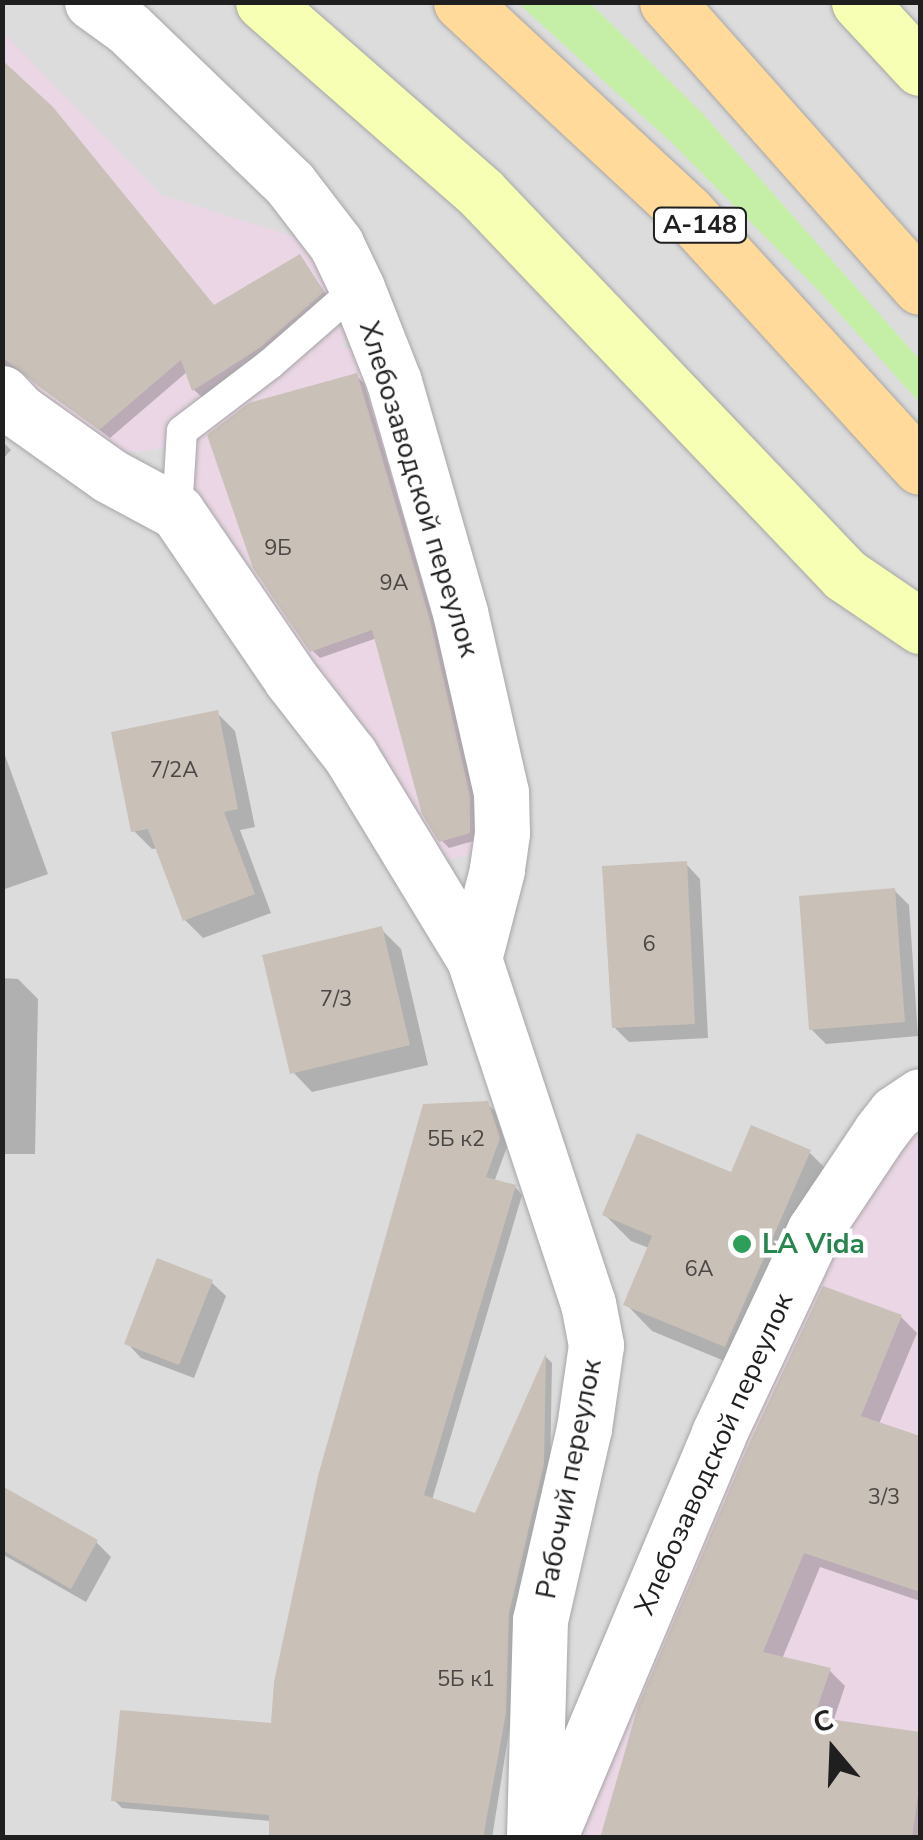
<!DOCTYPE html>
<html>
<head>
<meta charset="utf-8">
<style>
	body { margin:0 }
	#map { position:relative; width:923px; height:1840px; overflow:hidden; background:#f1ede4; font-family:"Nunito Sans",sans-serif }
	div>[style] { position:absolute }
	.residential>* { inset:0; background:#dddcdc }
	.industrial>* { inset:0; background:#ead6e5 }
	.grass>* { inset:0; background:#c5efa6 }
	.shadow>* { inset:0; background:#0003 }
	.building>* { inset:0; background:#c9c0b7 }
	.roads { filter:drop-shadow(0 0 2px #a6a6a6) drop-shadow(0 0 2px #a6a6a6) }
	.service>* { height:30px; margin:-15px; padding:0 15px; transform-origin:15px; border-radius:15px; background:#fff }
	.minor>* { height:55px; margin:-27.5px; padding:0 27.5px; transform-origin:27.5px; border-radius:27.5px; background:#fff }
	.secondary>* { height:55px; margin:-27.5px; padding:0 27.5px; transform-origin:27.5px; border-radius:27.5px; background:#f6ffb4 }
	.primary>* { height:55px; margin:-27.5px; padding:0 27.5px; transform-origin:27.5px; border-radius:27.5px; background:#ffda9b }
	.dots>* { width:28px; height:28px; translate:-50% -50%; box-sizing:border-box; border:5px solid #fff; border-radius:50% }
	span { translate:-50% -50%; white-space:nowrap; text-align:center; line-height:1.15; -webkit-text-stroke:9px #fff; paint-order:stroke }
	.number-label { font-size:22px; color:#4a4745 }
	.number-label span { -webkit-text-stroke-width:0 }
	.shield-label span { padding:2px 8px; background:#fff; border:2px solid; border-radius:8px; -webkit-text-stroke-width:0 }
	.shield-label { font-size:25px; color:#1f1f1f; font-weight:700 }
	.street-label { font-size:28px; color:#1f1f1f }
	.leisure-label { font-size:28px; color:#27864d; font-weight:700 }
	.left { translate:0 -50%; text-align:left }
	.frame { position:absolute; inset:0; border:5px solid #1f1f1f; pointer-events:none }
	.north { position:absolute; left:783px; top:1700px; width:100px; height:100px; -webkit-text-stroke:8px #fff; paint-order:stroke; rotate:341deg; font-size:28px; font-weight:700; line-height:40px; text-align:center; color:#1f1f1f }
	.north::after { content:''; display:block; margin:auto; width:35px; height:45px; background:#1f1f1f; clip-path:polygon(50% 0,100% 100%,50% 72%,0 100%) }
</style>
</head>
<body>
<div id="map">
	<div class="residential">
		<div style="clip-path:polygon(3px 3px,920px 3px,920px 1837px,3px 1837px)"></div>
	</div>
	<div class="industrial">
		<div style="clip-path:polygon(2px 31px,161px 195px,312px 242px,355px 318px,342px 346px,392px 363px,523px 842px,429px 864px,253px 628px,164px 448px,100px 456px,3px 362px)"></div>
		<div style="clip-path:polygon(920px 1111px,920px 1837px,568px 1838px,820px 1237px)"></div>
	</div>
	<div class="grass">
		<div style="clip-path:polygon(518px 3px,590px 3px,702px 113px,920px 360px,920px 403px,819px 291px,672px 143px)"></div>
	</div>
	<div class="shadow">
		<div style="clip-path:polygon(2px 64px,61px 119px,215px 308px,299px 257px,332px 302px,204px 399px,194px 390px,188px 371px,110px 438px,24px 372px,2px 373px)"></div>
		<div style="clip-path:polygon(356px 376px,364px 383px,436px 629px,476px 805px,477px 840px,449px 848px,441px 840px,377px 638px,320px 658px,312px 650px)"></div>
		<div style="clip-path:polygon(2px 441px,11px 450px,2px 460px)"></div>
		<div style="clip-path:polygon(217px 713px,235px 731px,255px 827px,240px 830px,271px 913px,203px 938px,185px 920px,158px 848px,152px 849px,134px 831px)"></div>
		<div style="clip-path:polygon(2px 747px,48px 874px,2px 890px)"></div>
		<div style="clip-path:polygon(686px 864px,700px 879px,708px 1038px,629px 1042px,614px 1027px)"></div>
		<div style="clip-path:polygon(894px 890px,909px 905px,918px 1036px,826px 1044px,811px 1029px)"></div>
		<div style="clip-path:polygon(381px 929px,401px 949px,428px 1065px,312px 1092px,293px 1072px)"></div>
		<div style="clip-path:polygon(2px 978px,18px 979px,38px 999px,35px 1154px,2px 1154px)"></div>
		<div style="clip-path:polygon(487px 1104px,495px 1111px,507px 1147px,494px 1182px,515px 1187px,522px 1195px,432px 1500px,477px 1516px,546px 1357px,552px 1363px,550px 1473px,492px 1838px,271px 1838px,271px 1821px,122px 1808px,114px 1800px,274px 1726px)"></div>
		<div style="clip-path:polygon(752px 1128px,810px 1153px,836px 1179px,751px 1372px,652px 1331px,626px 1304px,649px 1248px,631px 1241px,605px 1215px,732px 1175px)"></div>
		<div style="clip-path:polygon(211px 1282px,226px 1296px,194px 1378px,141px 1358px,127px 1343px)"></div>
		<div style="clip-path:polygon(824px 1289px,901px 1317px,917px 1333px,879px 1424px,920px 1438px,920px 1601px,820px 1567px,782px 1659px,830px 1671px,845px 1686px,833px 1722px,920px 1735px,920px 1838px,603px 1838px)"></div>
		<div style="clip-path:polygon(2px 1489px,96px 1542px,111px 1557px,86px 1602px,2px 1554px)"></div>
	</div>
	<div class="building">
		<div style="clip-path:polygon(2px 60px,53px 107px,214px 305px,300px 254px,324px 292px,261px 347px,192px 391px,181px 360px,99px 430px,41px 388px,2px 357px)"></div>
		<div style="clip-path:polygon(357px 373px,430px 620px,470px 796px,470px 833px,439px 842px,422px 814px,372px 630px,310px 652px,253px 568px,207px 435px,249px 403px)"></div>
		<div style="clip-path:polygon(218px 710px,238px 809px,224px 812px,255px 894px,183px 921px,148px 829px,131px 832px,111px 732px)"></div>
		<div style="clip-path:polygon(687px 861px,695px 1024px,612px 1028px,602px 866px)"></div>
		<div style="clip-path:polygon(895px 888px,905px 1022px,809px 1030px,799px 896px)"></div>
		<div style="clip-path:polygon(382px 926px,410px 1045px,290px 1074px,262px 955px)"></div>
		<div style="clip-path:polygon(488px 1101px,500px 1138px,486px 1177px,516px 1185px,424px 1495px,475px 1513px,546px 1353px,544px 1464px,509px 1613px,506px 1713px,483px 1838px,269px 1838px,269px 1815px,111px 1801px,120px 1710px,271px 1723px,274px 1682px,318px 1476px,423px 1104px)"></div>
		<div style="clip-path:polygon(751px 1125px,811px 1150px,725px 1347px,623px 1305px,652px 1236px,602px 1215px,637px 1133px,731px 1172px)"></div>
		<div style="clip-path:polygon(157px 1258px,213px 1280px,179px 1365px,124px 1344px)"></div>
		<div style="clip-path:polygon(823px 1286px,902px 1315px,861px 1416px,920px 1436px,920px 1592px,804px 1553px,763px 1652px,831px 1668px,814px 1717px,920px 1732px,920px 1780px,912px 1838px,600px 1838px,638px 1706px,748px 1446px)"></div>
		<div style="clip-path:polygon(2px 1486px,98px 1540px,71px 1589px,2px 1550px)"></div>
	</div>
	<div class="roads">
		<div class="service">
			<div style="left:177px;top:512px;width:81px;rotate:-86.5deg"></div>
			<div style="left:182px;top:431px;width:111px;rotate:-37.3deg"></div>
			<div style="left:270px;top:364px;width:116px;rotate:-41.1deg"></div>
		</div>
		<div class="minor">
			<div style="left:92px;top:2px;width:44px;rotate:35.8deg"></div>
			<div style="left:128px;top:28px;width:225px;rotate:43.9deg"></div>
			<div style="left:290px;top:184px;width:76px;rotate:52.5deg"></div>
			<div style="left:336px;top:244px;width:49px;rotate:64.5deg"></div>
			<div style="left:357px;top:288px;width:101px;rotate:68.5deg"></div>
			<div style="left:394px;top:382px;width:239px;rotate:74deg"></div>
			<div style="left:460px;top:612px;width:185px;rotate:77.2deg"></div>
			<div style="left:501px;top:792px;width:41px;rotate:88.6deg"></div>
			<div style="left:502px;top:833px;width:37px;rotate:98deg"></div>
			<div style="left:497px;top:870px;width:92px;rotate:104.5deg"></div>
			<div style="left:2px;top:393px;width:26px;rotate:47deg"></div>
			<div style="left:20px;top:412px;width:110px;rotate:35.4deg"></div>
			<div style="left:110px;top:476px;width:76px;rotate:28.2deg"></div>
			<div style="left:177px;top:512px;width:202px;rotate:55.7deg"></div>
			<div style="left:291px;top:679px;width:96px;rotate:52.2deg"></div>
			<div style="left:350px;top:755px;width:239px;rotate:58.7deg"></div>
			<div style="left:474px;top:959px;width:362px;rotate:71.7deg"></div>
			<div style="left:588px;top:1303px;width:43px;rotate:79.2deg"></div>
			<div style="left:596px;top:1345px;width:84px;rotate:98.2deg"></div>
			<div style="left:584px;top:1428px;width:197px;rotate:102.9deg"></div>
			<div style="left:540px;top:1620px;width:218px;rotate:91.6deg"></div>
			<div style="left:549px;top:1838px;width:439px;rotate:-67.2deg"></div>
			<div style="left:719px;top:1433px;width:223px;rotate:-64.8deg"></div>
			<div style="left:814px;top:1231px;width:120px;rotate:-56.2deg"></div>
			<div style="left:881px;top:1131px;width:23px;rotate:-52deg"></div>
			<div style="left:895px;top:1113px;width:30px;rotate:-34deg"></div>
		</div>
		<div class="secondary">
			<div style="left:263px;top:2px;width:290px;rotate:41.2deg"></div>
			<div style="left:481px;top:193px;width:528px;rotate:46.38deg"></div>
			<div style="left:845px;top:575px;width:91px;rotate:34.2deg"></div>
			<div style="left:859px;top:2px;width:90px;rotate:47.3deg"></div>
		</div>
		<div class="primary">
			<div style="left:461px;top:2px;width:309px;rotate:42.9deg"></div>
			<div style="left:687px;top:212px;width:345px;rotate:47.6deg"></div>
			<div style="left:667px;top:2px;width:381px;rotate:48.4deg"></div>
		</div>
	</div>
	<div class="dots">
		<div style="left:742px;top:1244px;background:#2e9e5b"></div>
	</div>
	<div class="number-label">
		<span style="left:278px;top:549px">9Б</span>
		<span style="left:394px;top:584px">9А</span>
		<span style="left:174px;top:771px">7/2А</span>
		<span style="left:649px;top:945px">6</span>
		<span style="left:336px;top:1000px">7/3</span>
		<span style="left:456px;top:1140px">5Б к2</span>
		<span style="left:699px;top:1270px">6А</span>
		<span style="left:884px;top:1498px">3/3</span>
		<span style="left:466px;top:1680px">5Б к1</span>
	</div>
	<div class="shield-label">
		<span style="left:700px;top:225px">А-148</span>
	</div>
	<div class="street-label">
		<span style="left:419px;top:489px;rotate:73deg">Хлебозаводской переулок</span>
		<span style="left:714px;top:1454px;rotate:-66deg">Хлебозаводской переулок</span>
		<span style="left:569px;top:1479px;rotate:-79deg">Рабочий переулок</span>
	</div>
	<div class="leisure-label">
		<span class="left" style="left:762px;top:1244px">LA Vida</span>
	</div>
	<div class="frame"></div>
	<div class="north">С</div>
</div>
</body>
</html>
